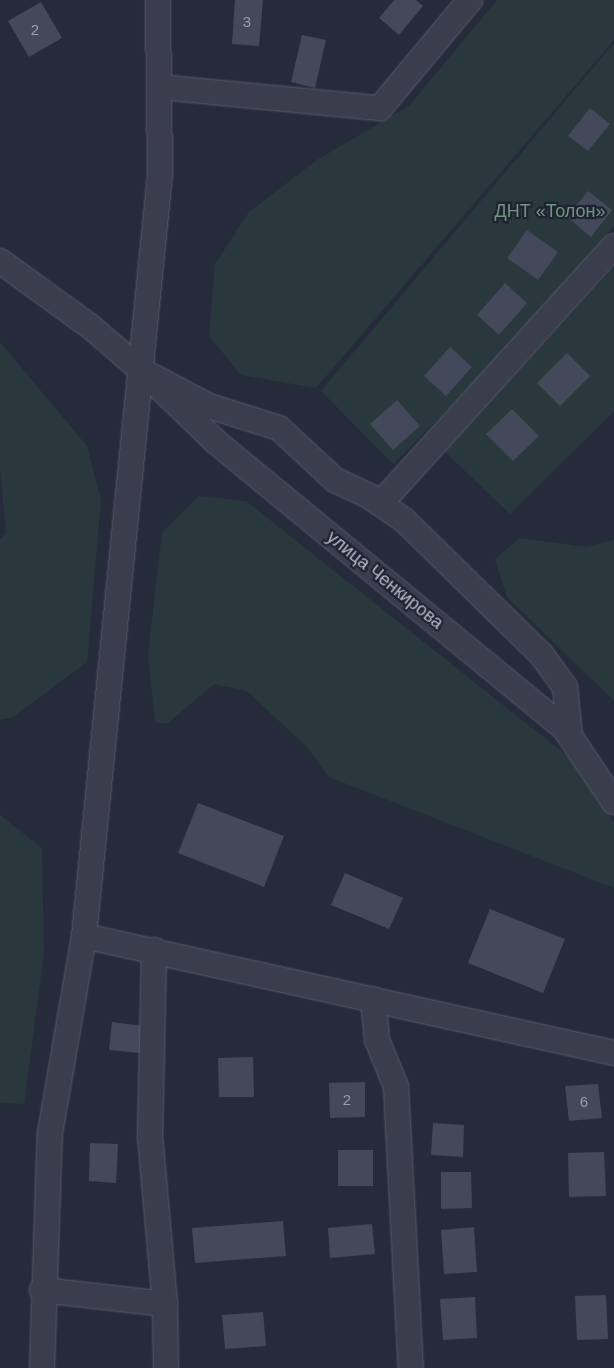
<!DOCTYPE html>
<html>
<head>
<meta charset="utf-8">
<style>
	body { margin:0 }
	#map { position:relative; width:614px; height:1368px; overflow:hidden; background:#262b3b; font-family:Helvetica,sans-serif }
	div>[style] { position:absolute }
	.green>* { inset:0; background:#29383d }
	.building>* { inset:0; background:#43485b }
	.roads { filter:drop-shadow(0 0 1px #585b6a) drop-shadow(0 0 1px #585b6a) }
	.minor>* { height:24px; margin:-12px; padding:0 12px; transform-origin:12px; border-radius:12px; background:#3a3d4c }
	span { translate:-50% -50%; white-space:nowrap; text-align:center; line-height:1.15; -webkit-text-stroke:4.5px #1f2231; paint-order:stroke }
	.number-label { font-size:15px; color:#999dac }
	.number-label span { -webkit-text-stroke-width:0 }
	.park-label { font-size:18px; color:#6f9680 }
	.street-label { font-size:18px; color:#b6b9c7 }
</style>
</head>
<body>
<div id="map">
	<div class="green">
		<div style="clip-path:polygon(497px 0,614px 0,614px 40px,316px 388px,241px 375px,209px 336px,215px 264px,249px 212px,317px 160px,409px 106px)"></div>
		<div style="clip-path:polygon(614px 43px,614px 226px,501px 356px,393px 464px,321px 391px)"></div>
		<div style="clip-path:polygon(614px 267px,614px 411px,510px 514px,444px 451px)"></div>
		<div style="clip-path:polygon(0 342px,87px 446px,101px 500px,87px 662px,13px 717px,0 720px,0 540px,6px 533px,0 468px)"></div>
		<div style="clip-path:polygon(199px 496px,246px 501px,585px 770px,614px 823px,614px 888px,329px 777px,308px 748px,247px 691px,214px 684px,167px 724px,155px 722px,148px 654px,162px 533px)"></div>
		<div style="clip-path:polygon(520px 538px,586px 547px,614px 540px,614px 701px,507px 597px,495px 559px)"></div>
		<div style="clip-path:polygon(0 815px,42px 848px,44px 953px,24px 1104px,0 1103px)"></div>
	</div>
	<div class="building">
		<div style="clip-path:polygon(235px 0,263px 0,259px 46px,232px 44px)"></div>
		<div style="clip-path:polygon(394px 0,416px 0,423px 6px,399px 35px,379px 18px)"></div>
		<div style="clip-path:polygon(41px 2px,62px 38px,29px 57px,8px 21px)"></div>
		<div style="clip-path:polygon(302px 35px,326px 40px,315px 88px,291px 82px)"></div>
		<div style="clip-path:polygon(590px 108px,610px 124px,588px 151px,568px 136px)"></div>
		<div style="clip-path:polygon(588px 191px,612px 210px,591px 237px,567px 217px)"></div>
		<div style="clip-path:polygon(527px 230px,558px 252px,538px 280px,507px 258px)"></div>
		<div style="clip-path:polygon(505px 283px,527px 303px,499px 335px,477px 315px)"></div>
		<div style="clip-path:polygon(450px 347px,472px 367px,446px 396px,424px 376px)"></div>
		<div style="clip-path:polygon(567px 353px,590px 376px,560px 406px,537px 383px)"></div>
		<div style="clip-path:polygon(397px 400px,420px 426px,393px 450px,370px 424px)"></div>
		<div style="clip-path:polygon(512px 409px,539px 436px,513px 461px,486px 434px)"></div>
		<div style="clip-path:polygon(198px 803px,284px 836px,264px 887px,178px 853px)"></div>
		<div style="clip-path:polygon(345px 873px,403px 898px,389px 929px,331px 905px)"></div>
		<div style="clip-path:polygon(490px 909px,565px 939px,543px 993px,468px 963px)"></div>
		<div style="clip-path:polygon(112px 1022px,143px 1026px,140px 1053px,109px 1050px)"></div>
		<div style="clip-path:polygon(253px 1057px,254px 1097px,219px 1097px,218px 1058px)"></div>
		<div style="clip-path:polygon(365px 1082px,365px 1117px,330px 1118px,329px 1083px)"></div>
		<div style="clip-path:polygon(598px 1084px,602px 1118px,569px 1121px,565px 1086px)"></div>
		<div style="clip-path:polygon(433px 1123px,464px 1125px,463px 1157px,431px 1155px)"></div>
		<div style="clip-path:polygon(90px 1143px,118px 1144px,116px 1183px,89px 1181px)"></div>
		<div style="clip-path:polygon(338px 1150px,373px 1150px,373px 1186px,338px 1186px)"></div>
		<div style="clip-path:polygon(604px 1152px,606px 1196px,569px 1197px,568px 1153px)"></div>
		<div style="clip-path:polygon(441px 1172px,471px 1172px,472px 1208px,441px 1209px)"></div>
		<div style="clip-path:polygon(283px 1221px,286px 1256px,195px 1263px,192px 1228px)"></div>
		<div style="clip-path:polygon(372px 1224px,375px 1254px,330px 1258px,328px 1228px)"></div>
		<div style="clip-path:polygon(474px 1227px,477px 1272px,444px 1274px,441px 1230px)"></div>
		<div style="clip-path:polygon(606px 1295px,608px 1339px,577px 1340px,575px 1296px)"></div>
		<div style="clip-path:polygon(475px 1297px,477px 1338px,443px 1340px,440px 1299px)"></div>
		<div style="clip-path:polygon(263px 1312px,266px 1346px,225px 1349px,222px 1315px)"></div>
	</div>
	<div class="roads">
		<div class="minor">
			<div style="left:160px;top:87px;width:221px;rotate:5.5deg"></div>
			<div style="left:380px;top:108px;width:141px;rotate:-50.2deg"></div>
			<div style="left:0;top:261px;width:112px;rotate:36deg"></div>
			<div style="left:91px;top:327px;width:66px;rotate:40.7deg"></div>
			<div style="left:141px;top:370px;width:77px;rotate:27.9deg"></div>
			<div style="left:209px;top:406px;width:73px;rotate:17.4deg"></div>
			<div style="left:279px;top:428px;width:76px;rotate:42.9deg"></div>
			<div style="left:335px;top:480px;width:38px;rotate:25deg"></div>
			<div style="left:369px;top:496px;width:42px;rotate:34.4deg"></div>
			<div style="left:404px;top:520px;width:192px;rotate:44.4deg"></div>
			<div style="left:541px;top:654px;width:41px;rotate:54deg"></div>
			<div style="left:565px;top:687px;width:49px;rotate:84.2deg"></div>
			<div style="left:157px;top:385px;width:82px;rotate:44deg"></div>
			<div style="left:216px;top:442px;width:452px;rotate:39.4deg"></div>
			<div style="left:565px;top:729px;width:88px;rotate:56.1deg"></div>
			<div style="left:380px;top:504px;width:348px;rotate:-47.8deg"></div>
			<div style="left:84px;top:936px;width:543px;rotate:12.45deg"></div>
			<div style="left:154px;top:950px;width:186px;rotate:91.2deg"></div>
			<div style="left:150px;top:1136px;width:169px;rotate:84.9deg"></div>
			<div style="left:373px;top:999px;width:41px;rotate:84.4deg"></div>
			<div style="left:377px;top:1040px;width:50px;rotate:67.6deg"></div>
			<div style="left:396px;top:1086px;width:282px;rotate:87deg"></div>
			<div style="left:42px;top:1290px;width:124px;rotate:6.5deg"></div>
			<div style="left:165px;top:1304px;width:64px;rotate:89.1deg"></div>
			<div style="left:42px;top:1368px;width:235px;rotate:-88.1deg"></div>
			<div style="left:50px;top:1133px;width:200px;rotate:-80.2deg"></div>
			<div style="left:84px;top:936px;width:766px;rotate:-84.3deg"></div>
			<div style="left:160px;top:174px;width:174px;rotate:-90.7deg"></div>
		</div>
	</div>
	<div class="number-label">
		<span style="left:247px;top:22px">3</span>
		<span style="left:35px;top:30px">2</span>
		<span style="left:347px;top:1100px">2</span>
		<span style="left:584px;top:1102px">6</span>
	</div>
	<div class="park-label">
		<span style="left:550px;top:211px">ДНТ «Толон»</span>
	</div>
	<div class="street-label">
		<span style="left:385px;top:580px;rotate:39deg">улица Ченкирова</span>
	</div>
</div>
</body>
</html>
